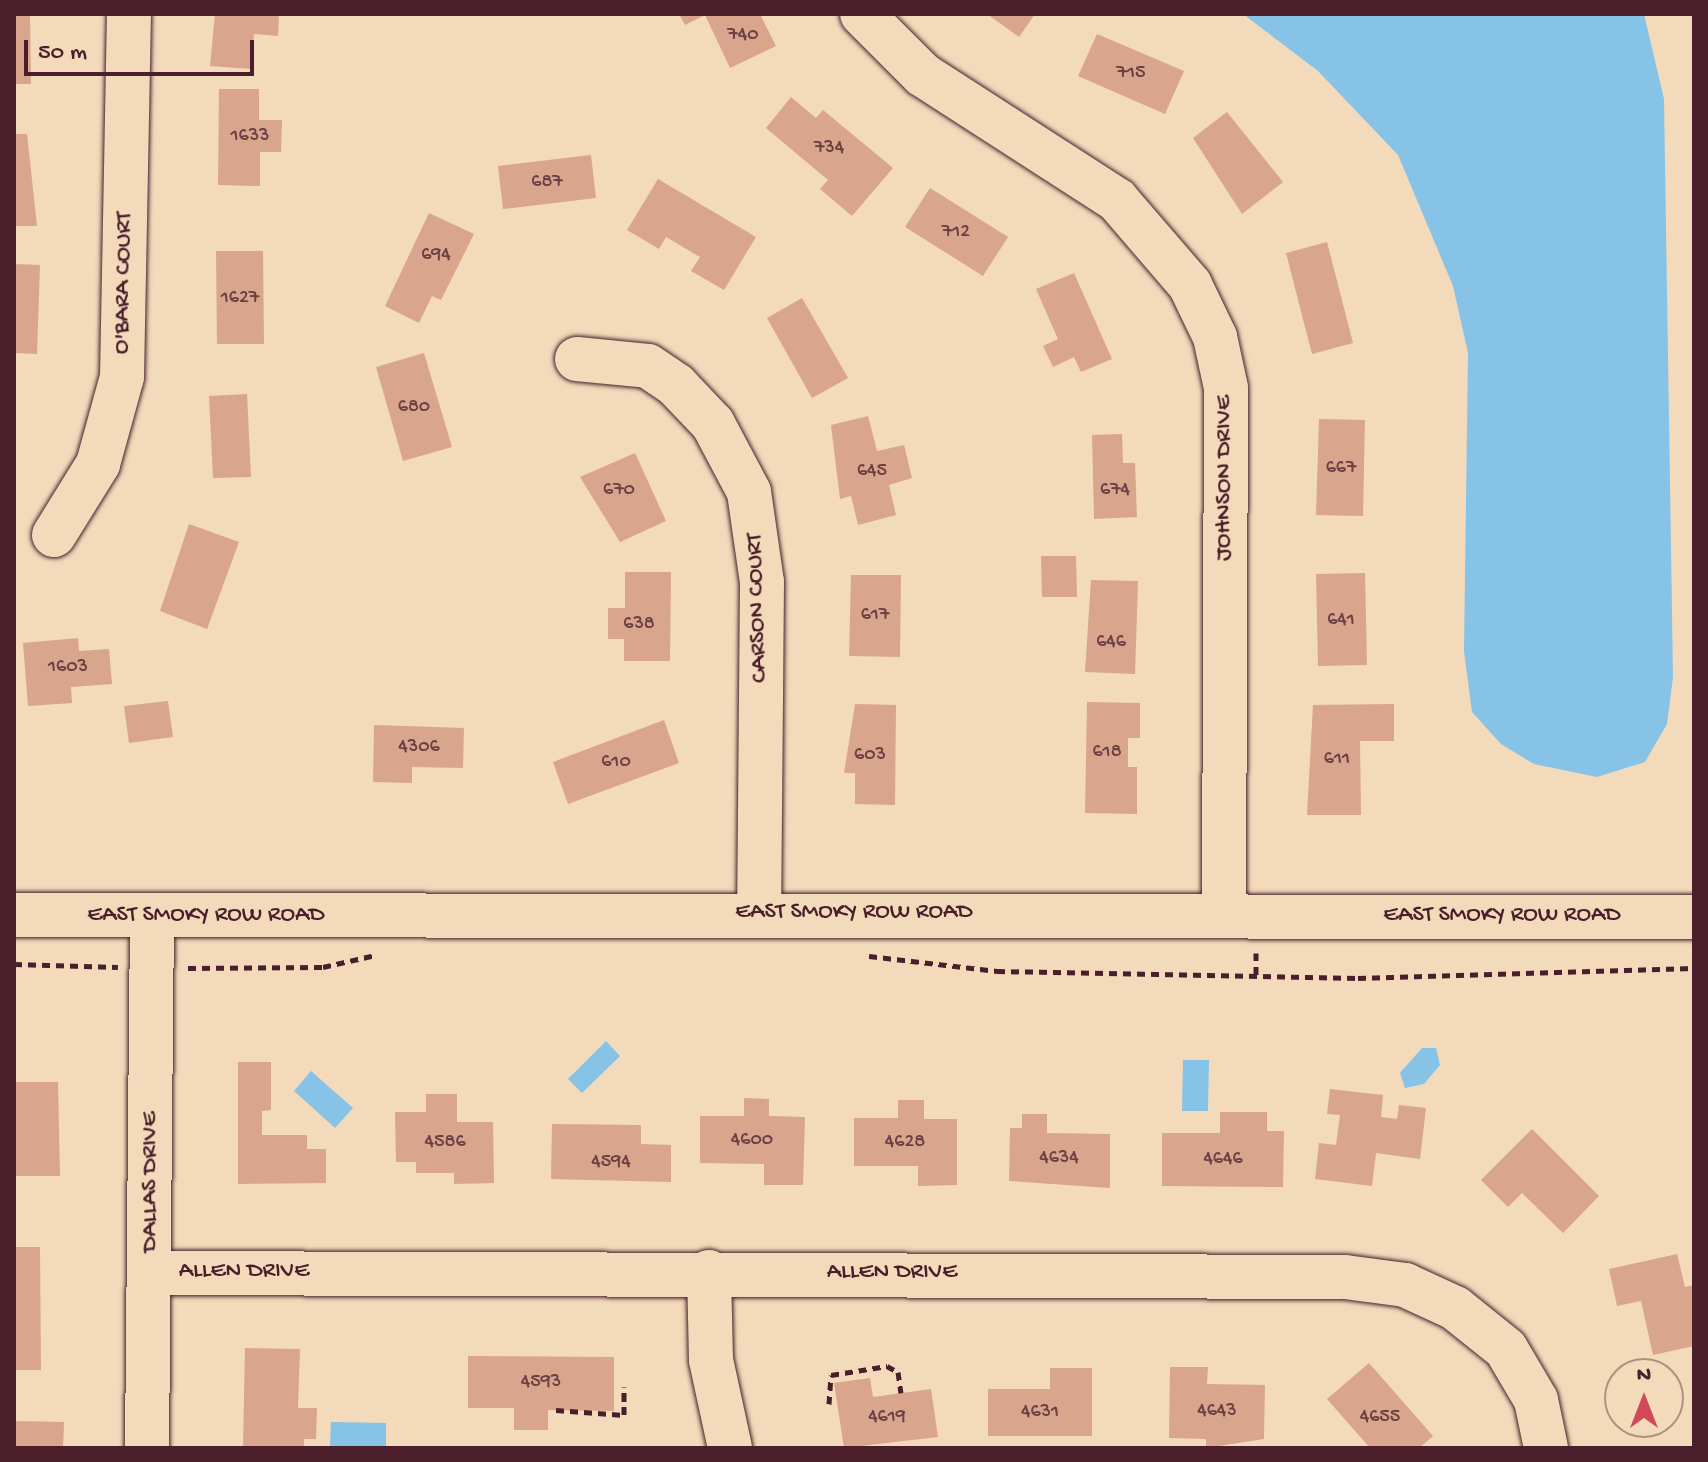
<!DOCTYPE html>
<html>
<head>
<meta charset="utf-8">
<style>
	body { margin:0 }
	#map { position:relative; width:1708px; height:1462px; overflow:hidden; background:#f2daba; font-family:"Gochi Hand",sans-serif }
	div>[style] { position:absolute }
	.water>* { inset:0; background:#87c2e7 }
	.building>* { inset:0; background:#d9a58d }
	.path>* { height:5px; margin-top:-2.5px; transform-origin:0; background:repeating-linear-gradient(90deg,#4a1f2b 0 8px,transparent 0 14px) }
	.roads { filter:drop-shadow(0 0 2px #4a1f2b) drop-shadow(0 0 2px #4a1f2b) }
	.minor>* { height:44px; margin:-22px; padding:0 22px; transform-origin:22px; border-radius:22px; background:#f2daba }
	span { translate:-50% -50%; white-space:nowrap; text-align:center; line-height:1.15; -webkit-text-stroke:6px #f2daba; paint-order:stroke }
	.number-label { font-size:20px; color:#6e4044 }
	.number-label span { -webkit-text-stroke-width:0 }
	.street-label { font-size:24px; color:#4a1f2b }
	.frame { position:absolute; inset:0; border:16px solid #4a1f2b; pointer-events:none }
	.north { position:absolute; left:1604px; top:1358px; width:80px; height:80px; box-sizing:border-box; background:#f2daba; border:2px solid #af8f81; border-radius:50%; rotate:0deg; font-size:22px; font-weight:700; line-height:32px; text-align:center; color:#4a1f2b }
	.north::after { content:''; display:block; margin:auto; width:28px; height:36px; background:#d1495b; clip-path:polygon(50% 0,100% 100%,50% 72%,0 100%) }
	.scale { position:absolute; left:24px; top:40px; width:230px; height:36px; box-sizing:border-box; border:4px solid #4a1f2b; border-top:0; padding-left:10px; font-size:24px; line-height:28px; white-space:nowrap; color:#4a1f2b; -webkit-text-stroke:6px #f2daba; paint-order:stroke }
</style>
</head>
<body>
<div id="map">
	<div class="water">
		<div style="clip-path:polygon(1243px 14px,1644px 14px,1664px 99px,1673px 677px,1667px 724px,1645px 762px,1597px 777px,1534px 764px,1501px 744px,1472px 712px,1464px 651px,1468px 353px,1453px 286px,1398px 155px,1318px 71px)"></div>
		<div style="clip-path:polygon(606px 1041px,620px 1056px,582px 1093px,568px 1079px)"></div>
		<div style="clip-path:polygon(1422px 1048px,1436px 1048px,1440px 1065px,1424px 1084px,1405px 1088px,1400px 1073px)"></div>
		<div style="clip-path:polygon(1183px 1060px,1209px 1060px,1208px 1111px,1182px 1111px)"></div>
		<div style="clip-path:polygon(311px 1071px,353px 1108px,335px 1128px,294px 1091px)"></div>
		<div style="clip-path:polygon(331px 1422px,386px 1423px,386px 1447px,330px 1446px)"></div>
	</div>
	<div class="building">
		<div style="clip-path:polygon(14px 14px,30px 14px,31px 84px,14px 84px)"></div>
		<div style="clip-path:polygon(215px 14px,279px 14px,278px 36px,254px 34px,251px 69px,210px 66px)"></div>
		<div style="clip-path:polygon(679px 14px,760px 14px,776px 46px,730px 68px,705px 15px,685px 25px)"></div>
		<div style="clip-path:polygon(987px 14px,1035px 14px,1019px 37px)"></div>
		<div style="clip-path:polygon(1097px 34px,1184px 71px,1165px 114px,1078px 76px)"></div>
		<div style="clip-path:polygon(219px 89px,259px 89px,259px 120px,282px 120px,281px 152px,260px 152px,260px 186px,218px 185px)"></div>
		<div style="clip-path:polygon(791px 97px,816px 118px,823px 110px,893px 168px,852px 216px,820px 189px,828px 180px,766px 128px)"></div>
		<div style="clip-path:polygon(1227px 112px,1283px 182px,1242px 214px,1193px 138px)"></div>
		<div style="clip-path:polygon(14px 134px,27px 134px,37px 226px,14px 226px)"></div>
		<div style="clip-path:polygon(591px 155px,596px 198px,503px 209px,498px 166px)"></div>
		<div style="clip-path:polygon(658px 179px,756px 237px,724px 290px,691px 271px,700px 257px,666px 237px,659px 249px,627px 230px)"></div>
		<div style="clip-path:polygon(930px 188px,1008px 237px,983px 276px,905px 227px)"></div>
		<div style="clip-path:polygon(429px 213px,474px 234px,441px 300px,432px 296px,419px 323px,385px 306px)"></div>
		<div style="clip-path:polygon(1327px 242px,1353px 343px,1312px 354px,1286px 253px)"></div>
		<div style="clip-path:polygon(216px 251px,263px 251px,264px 344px,217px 344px)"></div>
		<div style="clip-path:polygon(14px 264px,40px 265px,37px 354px,14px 353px)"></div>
		<div style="clip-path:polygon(1074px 273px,1112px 359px,1081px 372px,1074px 357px,1053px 367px,1043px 346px,1058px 339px,1036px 289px)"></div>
		<div style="clip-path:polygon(802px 298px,848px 378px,812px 398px,767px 318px)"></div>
		<div style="clip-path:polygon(424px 353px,452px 447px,403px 461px,376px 367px)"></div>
		<div style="clip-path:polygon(247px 394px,251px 477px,213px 478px,209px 396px)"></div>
		<div style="clip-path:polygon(868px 416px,877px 451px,904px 445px,912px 478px,889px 485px,896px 515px,858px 525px,851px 496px,840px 499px,831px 425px)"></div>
		<div style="clip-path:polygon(1319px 419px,1365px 420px,1363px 516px,1316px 515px)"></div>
		<div style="clip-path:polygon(1122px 434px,1123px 463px,1135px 463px,1137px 517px,1094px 519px,1092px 435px)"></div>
		<div style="clip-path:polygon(635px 453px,666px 521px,620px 542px,580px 477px)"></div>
		<div style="clip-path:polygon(189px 524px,239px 542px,207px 629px,160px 611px)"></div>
		<div style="clip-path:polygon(1041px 556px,1076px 556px,1077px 597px,1042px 597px)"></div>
		<div style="clip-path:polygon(625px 572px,671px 572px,670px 661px,624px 661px,624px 639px,608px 639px,608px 608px,625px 608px)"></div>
		<div style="clip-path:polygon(1365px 573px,1367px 665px,1318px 666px,1316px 574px)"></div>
		<div style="clip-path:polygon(851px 575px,901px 575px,900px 657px,849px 656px)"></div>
		<div style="clip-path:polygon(1091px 580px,1138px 581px,1135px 674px,1085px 672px)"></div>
		<div style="clip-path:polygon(78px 638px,79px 651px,109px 649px,112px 684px,71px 687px,72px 703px,28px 706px,23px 643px)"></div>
		<div style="clip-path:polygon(168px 701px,173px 737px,129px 743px,124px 706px)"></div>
		<div style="clip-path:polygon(1087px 702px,1140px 703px,1140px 738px,1128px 738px,1128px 767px,1137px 767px,1137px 814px,1085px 813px)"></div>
		<div style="clip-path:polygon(855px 704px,896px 705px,895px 805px,855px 804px,855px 773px,844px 773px)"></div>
		<div style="clip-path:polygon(1394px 704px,1394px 741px,1360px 741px,1361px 815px,1307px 815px,1313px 705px)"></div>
		<div style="clip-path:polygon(664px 720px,679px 763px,568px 804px,553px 762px)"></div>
		<div style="clip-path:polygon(374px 725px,464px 728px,463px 768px,412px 767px,412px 783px,373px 782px)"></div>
		<div style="clip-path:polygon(238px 1062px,271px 1062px,271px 1110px,262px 1111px,262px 1135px,307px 1135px,307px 1149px,326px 1149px,326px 1183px,238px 1184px)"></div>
		<div style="clip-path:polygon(14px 1082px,58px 1082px,60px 1176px,14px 1176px)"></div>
		<div style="clip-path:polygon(1330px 1089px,1383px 1095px,1381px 1117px,1397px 1119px,1399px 1105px,1426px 1108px,1420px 1159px,1376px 1153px,1372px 1186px,1315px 1179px,1319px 1143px,1336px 1145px,1340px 1115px,1327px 1114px)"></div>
		<div style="clip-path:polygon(426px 1094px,457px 1094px,457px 1122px,493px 1122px,494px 1183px,454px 1184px,454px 1173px,416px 1173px,416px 1162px,396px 1162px,395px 1112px,426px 1112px)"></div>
		<div style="clip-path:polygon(744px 1098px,769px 1099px,769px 1116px,805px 1117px,803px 1185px,764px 1185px,764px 1164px,700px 1163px,700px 1116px,744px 1116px)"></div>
		<div style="clip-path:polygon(898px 1100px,924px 1100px,924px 1119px,957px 1119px,957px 1185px,918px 1186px,918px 1166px,854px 1166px,854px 1118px,898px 1118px)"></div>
		<div style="clip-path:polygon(1220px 1112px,1267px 1112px,1267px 1131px,1284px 1131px,1283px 1187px,1162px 1186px,1162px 1133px,1220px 1133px)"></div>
		<div style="clip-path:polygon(1022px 1114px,1047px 1114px,1047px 1133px,1110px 1134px,1110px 1188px,1009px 1181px,1010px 1128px,1022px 1128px)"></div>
		<div style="clip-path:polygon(552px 1124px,641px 1125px,641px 1144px,671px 1145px,671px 1182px,551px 1179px)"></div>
		<div style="clip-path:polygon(1532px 1129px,1599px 1196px,1563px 1233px,1522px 1193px,1508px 1207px,1481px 1180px)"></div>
		<div style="clip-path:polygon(14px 1247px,40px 1247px,41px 1370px,15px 1370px)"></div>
		<div style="clip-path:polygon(1677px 1254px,1685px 1287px,1694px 1285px,1694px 1346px,1653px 1355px,1641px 1301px,1617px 1306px,1609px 1269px)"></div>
		<div style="clip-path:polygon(245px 1348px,300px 1349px,298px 1408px,317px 1408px,316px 1439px,304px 1439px,304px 1448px,243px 1448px)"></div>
		<div style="clip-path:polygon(468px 1356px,614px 1357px,614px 1411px,548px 1410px,548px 1430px,514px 1430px,514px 1408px,468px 1408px)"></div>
		<div style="clip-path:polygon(1369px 1363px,1433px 1436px,1419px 1448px,1370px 1448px,1327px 1399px)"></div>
		<div style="clip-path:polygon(1170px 1367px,1208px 1367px,1207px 1384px,1265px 1385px,1264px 1439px,1206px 1448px,1206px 1439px,1169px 1438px)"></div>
		<div style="clip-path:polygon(1050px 1368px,1092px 1368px,1092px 1436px,988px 1436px,988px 1389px,1050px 1389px)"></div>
		<div style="clip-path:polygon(870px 1378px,873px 1397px,931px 1389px,938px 1437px,844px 1448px,834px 1383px)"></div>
		<div style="clip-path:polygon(14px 1421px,64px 1422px,63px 1448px,14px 1448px)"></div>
	</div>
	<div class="path">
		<div style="left:1256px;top:953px;width:22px;rotate:90deg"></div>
		<div style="left:869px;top:956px;width:129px;rotate:6.7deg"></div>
		<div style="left:997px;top:971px;width:361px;rotate:1.1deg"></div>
		<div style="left:1358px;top:978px;width:336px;rotate:-1.7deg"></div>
		<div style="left:14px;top:964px;width:104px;rotate:1.7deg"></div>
		<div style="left:188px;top:968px;width:135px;rotate:-0.4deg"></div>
		<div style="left:323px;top:967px;width:54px;rotate:-12.8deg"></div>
		<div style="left:829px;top:1404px;width:29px;rotate:-86deg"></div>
		<div style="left:831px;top:1375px;width:57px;rotate:-9.1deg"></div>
		<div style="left:887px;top:1366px;width:13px;rotate:29deg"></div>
		<div style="left:898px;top:1372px;width:21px;rotate:82deg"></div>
		<div style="left:556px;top:1410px;width:68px;rotate:4.2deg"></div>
		<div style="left:624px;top:1415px;width:28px;rotate:-90deg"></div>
	</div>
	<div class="roads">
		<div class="minor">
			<div style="left:862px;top:14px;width:86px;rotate:45deg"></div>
			<div style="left:923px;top:75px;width:231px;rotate:32.8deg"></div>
			<div style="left:1117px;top:200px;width:112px;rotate:49.3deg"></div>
			<div style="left:1190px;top:285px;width:58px;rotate:64.3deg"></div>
			<div style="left:1215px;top:337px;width:52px;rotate:77.8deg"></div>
			<div style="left:1226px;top:388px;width:527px;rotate:90.22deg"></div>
			<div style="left:577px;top:359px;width:71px;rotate:5.6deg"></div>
			<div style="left:648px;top:366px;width:34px;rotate:34deg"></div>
			<div style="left:676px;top:385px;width:54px;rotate:46.5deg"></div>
			<div style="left:713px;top:424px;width:77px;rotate:62.1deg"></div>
			<div style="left:749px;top:492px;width:91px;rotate:81.8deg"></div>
			<div style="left:762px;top:582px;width:331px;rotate:90.5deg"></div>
			<div style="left:54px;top:535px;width:84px;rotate:-58.2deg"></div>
			<div style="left:98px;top:464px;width:90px;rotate:-74.6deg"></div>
			<div style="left:122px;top:377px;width:363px;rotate:-88.9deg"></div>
			<div style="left:14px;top:915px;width:1680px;rotate:0.07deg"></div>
			<div style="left:709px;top:1272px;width:88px;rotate:88.7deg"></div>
			<div style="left:711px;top:1360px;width:90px;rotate:77.8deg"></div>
			<div style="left:151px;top:1273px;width:1194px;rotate:0.19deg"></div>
			<div style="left:1345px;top:1277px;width:61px;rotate:7.6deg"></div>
			<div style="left:1405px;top:1285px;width:55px;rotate:24.7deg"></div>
			<div style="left:1455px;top:1308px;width:65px;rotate:38.8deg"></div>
			<div style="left:1506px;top:1349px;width:59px;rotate:59.5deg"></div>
			<div style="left:1536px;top:1400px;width:49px;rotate:78.2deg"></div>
			<div style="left:147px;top:1448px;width:531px;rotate:-89.46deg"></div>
		</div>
	</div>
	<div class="number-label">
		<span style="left:743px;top:35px">740</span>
		<span style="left:1131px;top:73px">715</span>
		<span style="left:250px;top:136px">1633</span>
		<span style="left:829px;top:148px">734</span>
		<span style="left:547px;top:182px">687</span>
		<span style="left:956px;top:232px">712</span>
		<span style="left:436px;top:255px">694</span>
		<span style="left:240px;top:298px">1627</span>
		<span style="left:414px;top:407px">680</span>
		<span style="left:1341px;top:468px">667</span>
		<span style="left:872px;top:471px">645</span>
		<span style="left:619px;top:490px">670</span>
		<span style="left:1115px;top:490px">674</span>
		<span style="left:875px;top:615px">617</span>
		<span style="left:1341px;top:620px">641</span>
		<span style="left:639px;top:624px">638</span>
		<span style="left:1111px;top:642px">646</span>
		<span style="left:68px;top:667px">1603</span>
		<span style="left:419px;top:747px">4306</span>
		<span style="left:1107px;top:752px">618</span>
		<span style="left:870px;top:755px">603</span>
		<span style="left:1337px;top:759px">611</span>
		<span style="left:616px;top:762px">610</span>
		<span style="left:752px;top:1140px">4600</span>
		<span style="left:445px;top:1142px">4586</span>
		<span style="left:905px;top:1142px">4628</span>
		<span style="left:1059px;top:1158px">4634</span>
		<span style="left:1223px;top:1159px">4646</span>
		<span style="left:611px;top:1162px">4594</span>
		<span style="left:541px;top:1382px">4593</span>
		<span style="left:1217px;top:1411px">4643</span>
		<span style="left:1040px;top:1412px">4631</span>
		<span style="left:887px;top:1417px">4619</span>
		<span style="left:1380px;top:1417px">4655</span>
	</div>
	<div class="street-label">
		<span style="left:124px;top:283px;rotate:-89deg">O'BARA COURT</span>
		<span style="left:1225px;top:478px;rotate:-90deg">JOHNSON DRIVE</span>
		<span style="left:758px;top:608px;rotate:-92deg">CARSON COURT</span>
		<span style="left:854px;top:913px">EAST SMOKY ROW ROAD</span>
		<span style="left:206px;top:916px">EAST SMOKY ROW ROAD</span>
		<span style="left:1502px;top:916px">EAST SMOKY ROW ROAD</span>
		<span style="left:151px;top:1182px;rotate:-90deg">DALLAS DRIVE</span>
		<span style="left:244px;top:1272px">ALLEN DRIVE</span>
		<span style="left:892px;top:1273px">ALLEN DRIVE</span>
	</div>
	<div class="frame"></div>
	<div class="north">N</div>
	<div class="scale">50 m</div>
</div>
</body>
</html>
